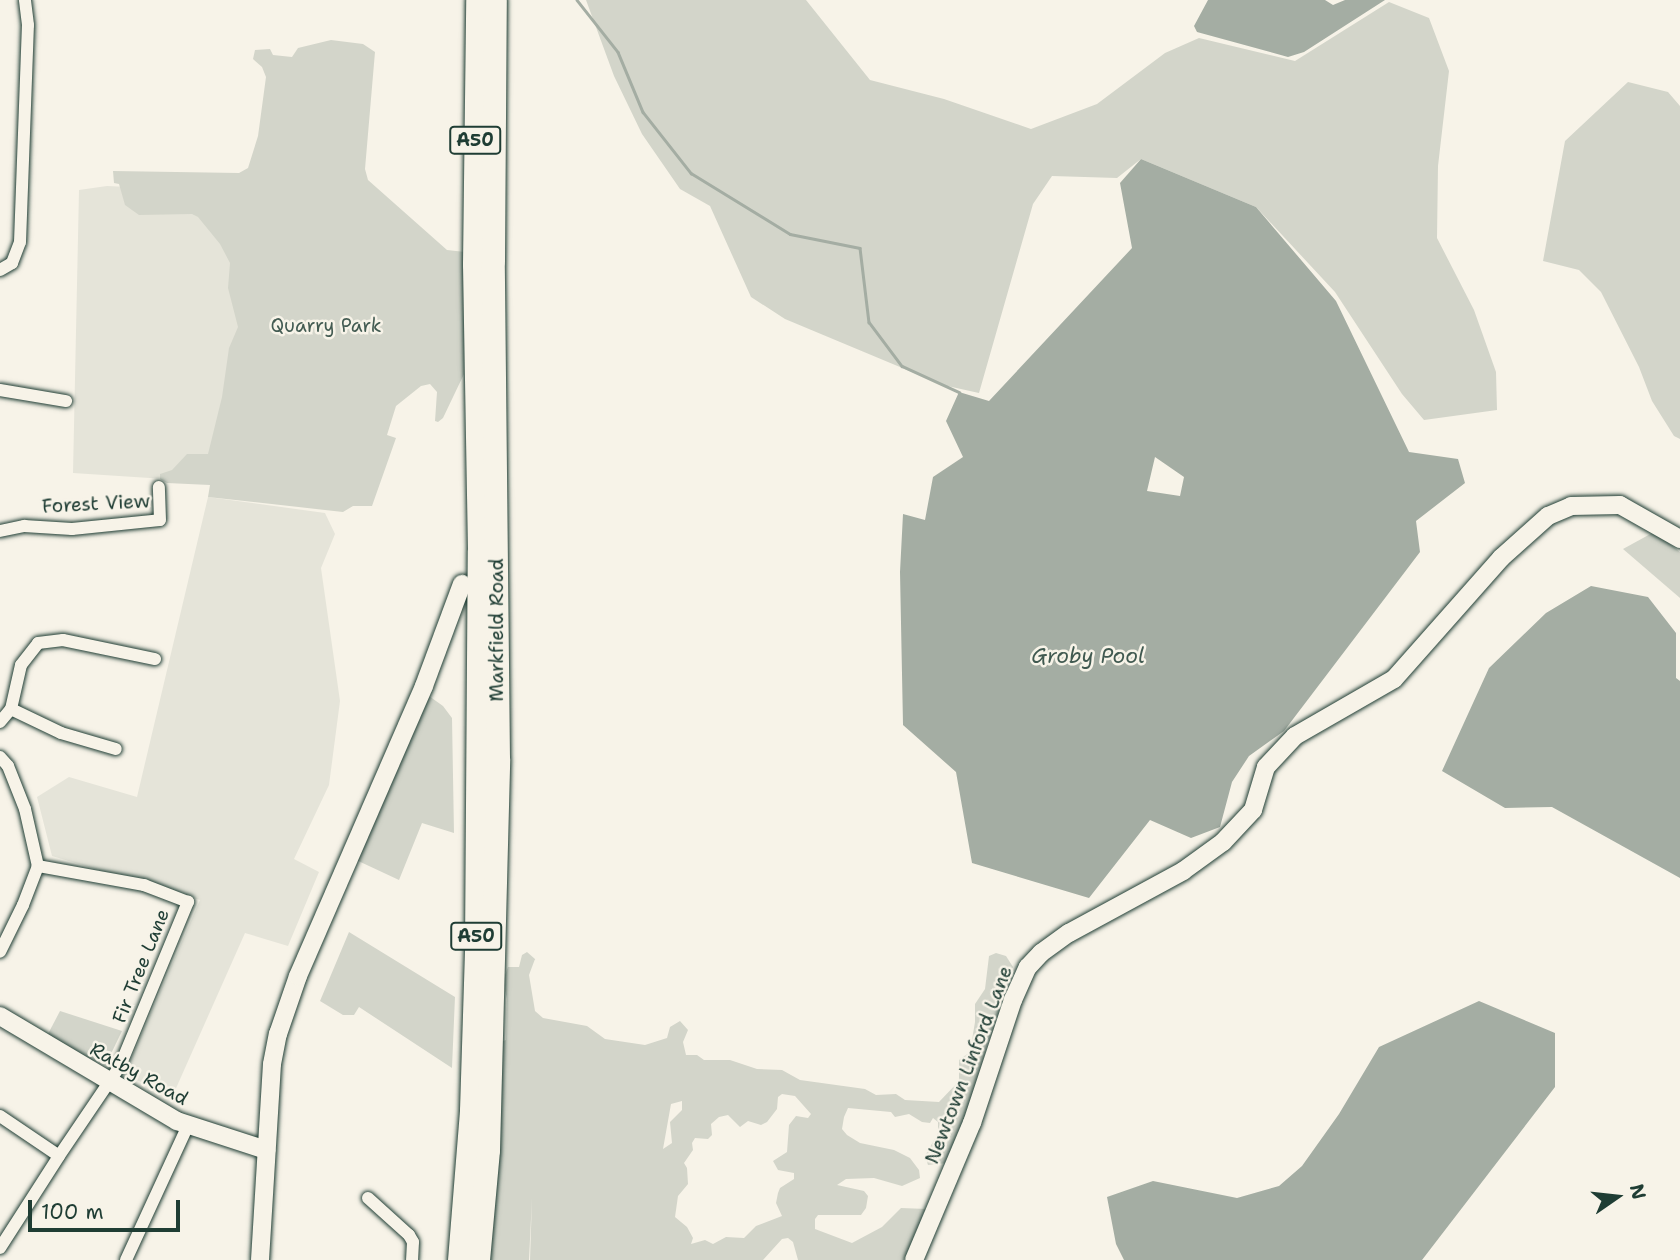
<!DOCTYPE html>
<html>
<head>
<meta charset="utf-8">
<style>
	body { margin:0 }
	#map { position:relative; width:1680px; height:1260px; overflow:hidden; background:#f7f3e8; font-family:"Shantell Sans",sans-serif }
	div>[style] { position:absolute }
	.built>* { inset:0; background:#e5e4d9 }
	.green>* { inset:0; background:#d3d5ca }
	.water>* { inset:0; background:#a4ada3 }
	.stream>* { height:2.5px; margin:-1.25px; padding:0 1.25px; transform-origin:1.25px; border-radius:1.25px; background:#a4ada3 }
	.roads { filter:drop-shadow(0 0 2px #1f3d34) drop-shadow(0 0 2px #1f3d34) }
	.street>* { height:12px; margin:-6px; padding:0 6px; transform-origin:6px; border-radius:6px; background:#f7f3e8 }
	.secondary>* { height:18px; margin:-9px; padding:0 9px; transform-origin:9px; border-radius:9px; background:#f7f3e8 }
	.highway>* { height:23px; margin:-11.5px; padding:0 11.5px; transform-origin:11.5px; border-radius:11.5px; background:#f7f3e8 }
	span { translate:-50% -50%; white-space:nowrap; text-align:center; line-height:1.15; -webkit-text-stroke:5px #f7f3e8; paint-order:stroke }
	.shield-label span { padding:2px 5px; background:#f7f3e8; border:2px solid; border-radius:5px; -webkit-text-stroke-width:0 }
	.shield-label { font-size:18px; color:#1f3d34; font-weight:700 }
	.park-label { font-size:19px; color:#435b52 }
	.street-label { font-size:19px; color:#1f3d34 }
	.water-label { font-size:21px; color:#405950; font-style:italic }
	.north { position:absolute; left:1582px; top:1162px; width:70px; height:70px; -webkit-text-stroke:5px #f7f3e8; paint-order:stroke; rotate:76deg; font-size:19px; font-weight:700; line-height:28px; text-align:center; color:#1f3d34 }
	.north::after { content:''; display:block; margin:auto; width:24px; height:32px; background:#1f3d34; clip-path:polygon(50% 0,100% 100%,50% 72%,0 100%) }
	.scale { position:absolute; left:28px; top:1200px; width:152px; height:32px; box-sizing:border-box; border:4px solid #1f3d34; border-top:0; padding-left:9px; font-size:21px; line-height:24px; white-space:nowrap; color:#1f3d34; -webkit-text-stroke:5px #f7f3e8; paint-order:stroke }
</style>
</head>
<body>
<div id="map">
	<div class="built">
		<div style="clip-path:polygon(107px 186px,279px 194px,211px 482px,73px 473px,79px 190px)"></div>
		<div style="clip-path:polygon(208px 497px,325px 513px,335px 534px,321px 568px,340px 701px,329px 785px,294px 859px,319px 872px,288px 946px,245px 933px,173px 1095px,124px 1075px,200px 900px,52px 856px,37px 797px,69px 777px,137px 797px)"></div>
	</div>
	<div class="green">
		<div style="clip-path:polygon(586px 0,806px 0,870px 80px,944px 99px,1031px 129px,1097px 104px,1165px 53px,1199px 38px,1295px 61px,1389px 2px,1429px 18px,1449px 71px,1438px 166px,1437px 238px,1474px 310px,1496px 372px,1497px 410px,1424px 420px,1402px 394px,1335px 292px,1256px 207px,1141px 159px,1117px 178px,1052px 176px,1033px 204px,979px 393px,943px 385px,785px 319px,751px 297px,710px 206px,680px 189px,642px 134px,614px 76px)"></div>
		<div style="clip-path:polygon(331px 40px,363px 44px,375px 52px,365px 169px,368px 180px,447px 250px,465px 252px,464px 374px,443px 418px,438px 422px,435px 421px,437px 392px,430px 384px,421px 386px,396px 406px,387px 435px,396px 438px,372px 506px,353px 506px,343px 512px,208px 497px,210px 485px,167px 483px,160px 479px,160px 474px,172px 470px,187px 454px,208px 454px,222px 397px,229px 348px,238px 327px,228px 288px,230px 263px,220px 244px,198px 217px,192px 214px,139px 215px,125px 205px,119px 184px,114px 183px,113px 171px,239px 173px,248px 168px,258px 136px,266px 77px,262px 67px,253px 59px,255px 50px,270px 49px,273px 55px,292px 57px,298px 48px)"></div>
		<div style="clip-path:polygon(1628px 82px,1668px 92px,1680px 106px,1680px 439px,1674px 436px,1652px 401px,1639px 367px,1601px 292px,1579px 270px,1543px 261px,1565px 141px)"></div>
		<div style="clip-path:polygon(1654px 532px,1680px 552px,1680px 598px,1623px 549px)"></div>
		<div style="clip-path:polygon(429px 696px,443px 706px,452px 718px,454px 833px,422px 823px,399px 880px,354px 859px)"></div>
		<div style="clip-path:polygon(349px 932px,455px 997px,452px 1068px,359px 1007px,354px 1015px,343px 1015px,320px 1001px)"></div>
		<div style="clip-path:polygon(evenodd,527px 952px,535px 959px,529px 975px,535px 1011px,543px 1018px,587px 1026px,605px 1039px,645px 1045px,667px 1038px,670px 1027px,680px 1021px,688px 1030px,683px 1042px,686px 1055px,697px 1055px,704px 1060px,730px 1060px,757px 1069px,782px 1070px,800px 1080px,865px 1089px,876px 1095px,896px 1094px,905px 1100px,939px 1102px,959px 1081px,959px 1060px,970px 1052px,975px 1022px,975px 1004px,985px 989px,989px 956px,996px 953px,1006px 956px,1013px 967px,1006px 977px,1007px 983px,998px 992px,1000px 1018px,988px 1042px,980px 1071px,981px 1081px,947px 1163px,928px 1165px,925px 1156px,938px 1133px,938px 1122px,933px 1118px,930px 1123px,922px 1122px,909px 1114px,895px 1117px,891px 1112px,848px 1108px,844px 1117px,842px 1129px,847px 1135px,860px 1143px,894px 1150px,910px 1158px,919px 1170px,920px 1178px,902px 1186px,874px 1178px,846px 1179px,837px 1185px,864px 1191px,868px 1196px,866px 1208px,861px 1215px,818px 1215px,815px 1219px,815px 1229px,852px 1243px,882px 1227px,901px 1208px,927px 1209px,907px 1260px,798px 1260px,793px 1242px,788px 1238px,782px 1239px,763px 1260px,530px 1260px,532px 1198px,529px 1260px,488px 1260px,503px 1041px,506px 1040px,507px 999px,503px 981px,508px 967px,519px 967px,522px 955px,527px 952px,782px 1094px,795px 1096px,811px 1114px,808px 1118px,796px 1116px,789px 1125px,787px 1152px,773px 1161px,778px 1170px,794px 1173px,794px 1179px,780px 1188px,778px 1193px,776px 1203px,782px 1216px,756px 1226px,744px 1238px,726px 1237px,713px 1244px,705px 1240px,691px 1244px,693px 1238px,687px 1227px,675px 1217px,678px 1196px,688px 1184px,687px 1168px,684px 1163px,693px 1150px,692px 1143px,695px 1138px,708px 1139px,712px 1135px,711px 1124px,719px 1117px,728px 1115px,740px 1127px,748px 1121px,761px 1125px,767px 1122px,777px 1109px,778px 1097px,782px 1094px,527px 952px,682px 1101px,682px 1110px,670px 1122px,672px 1143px,663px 1149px,671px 1104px,682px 1101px)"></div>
		<div style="clip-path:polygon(60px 1011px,122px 1031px,107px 1062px,93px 1061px,48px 1034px)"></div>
	</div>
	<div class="water">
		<div style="clip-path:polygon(1208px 0,1325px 0,1333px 5px,1345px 0,1385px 0,1304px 52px,1288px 57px,1197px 32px,1194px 26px)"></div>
		<div style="clip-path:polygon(evenodd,1141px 159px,1256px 207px,1336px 301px,1409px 452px,1458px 459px,1465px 483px,1416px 521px,1420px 552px,1284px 731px,1249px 756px,1232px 782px,1220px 827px,1191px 838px,1150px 820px,1089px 898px,972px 863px,956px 772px,903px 725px,900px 572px,903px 514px,925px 520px,933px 477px,963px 457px,946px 421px,959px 392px,989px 401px,1132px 248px,1120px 183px,1141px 159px,1155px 457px,1184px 477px,1180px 496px,1147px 491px,1155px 457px)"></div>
		<div style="clip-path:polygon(1591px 586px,1648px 597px,1676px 633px,1676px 678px,1680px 681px,1680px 878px,1552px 807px,1505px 808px,1442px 771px,1489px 668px,1546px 613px)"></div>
		<div style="clip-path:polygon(1479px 1001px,1555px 1033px,1555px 1087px,1422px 1260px,1124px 1260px,1116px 1244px,1107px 1197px,1153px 1181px,1237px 1198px,1279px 1186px,1302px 1166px,1339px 1114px,1379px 1047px)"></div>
	</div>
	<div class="stream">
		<div style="left:577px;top:0;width:66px;rotate:51.7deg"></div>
		<div style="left:618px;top:52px;width:65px;rotate:67.4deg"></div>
		<div style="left:643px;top:112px;width:78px;rotate:51.8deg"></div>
		<div style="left:691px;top:173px;width:116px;rotate:31.6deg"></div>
		<div style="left:790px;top:234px;width:71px;rotate:11.3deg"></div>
		<div style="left:860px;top:248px;width:75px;rotate:83.1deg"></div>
		<div style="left:869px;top:322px;width:55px;rotate:53.1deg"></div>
		<div style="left:902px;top:366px;width:63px;rotate:24.5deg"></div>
	</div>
	<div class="roads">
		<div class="street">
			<div style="left:0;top:270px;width:14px;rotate:-30deg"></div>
			<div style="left:12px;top:263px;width:22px;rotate:-69deg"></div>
			<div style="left:20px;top:242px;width:217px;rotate:-87.9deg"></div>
			<div style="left:28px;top:25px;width:25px;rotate:-97deg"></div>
			<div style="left:0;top:390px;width:67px;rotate:9.5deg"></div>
			<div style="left:0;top:531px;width:25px;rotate:-12deg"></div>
			<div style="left:24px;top:526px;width:48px;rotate:3.6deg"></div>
			<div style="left:72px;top:529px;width:88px;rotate:-5.8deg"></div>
			<div style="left:160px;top:520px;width:33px;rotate:-92deg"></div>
			<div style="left:11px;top:709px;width:55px;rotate:25.6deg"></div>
			<div style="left:61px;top:733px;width:57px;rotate:16.2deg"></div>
			<div style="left:0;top:722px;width:17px;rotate:-50deg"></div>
			<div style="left:11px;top:709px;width:45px;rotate:-77.2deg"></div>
			<div style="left:21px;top:665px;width:28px;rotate:-52deg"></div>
			<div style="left:38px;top:643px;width:25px;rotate:-7deg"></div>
			<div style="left:63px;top:640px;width:94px;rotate:11.7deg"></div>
			<div style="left:0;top:757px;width:12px;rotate:48deg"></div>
			<div style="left:8px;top:766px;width:46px;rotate:68.4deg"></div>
			<div style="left:25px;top:809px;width:58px;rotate:77.2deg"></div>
			<div style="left:38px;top:866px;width:42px;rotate:111deg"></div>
			<div style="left:23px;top:905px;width:52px;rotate:116.1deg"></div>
			<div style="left:0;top:1116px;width:71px;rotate:34.1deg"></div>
			<div style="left:59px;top:1156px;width:109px;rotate:-55.9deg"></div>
			<div style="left:120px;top:1066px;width:178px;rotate:-67.5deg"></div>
			<div style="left:188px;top:902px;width:47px;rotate:-158.9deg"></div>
			<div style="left:144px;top:885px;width:108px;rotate:-169.8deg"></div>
			<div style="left:368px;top:1198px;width:55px;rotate:42.1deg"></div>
			<div style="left:409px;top:1235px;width:8px;rotate:60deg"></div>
			<div style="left:413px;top:1242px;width:18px;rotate:93deg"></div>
			<div style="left:0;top:1248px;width:109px;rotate:-57.3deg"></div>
			<div style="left:126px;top:1260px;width:149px;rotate:-65.3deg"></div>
		</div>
		<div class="secondary">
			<div style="left:0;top:1016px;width:206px;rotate:30.7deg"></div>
			<div style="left:177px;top:1121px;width:94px;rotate:18deg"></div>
			<div style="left:260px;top:1260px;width:196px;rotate:-86.5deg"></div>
			<div style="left:272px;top:1064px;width:31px;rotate:-79deg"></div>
			<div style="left:278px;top:1034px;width:61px;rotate:-71deg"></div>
			<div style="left:298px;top:976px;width:316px;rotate:-66.5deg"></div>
			<div style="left:424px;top:686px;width:109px;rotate:-69.6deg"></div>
			<div style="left:914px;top:1260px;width:149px;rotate:-67.1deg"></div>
			<div style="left:972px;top:1123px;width:130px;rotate:-71.6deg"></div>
			<div style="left:1013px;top:1000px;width:36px;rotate:-66deg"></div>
			<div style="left:1028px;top:967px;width:19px;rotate:-47deg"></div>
			<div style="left:1041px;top:953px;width:34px;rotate:-36deg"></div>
			<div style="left:1069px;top:933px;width:130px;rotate:-28.5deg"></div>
			<div style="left:1183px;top:871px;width:49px;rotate:-35.9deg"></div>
			<div style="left:1223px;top:842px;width:44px;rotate:-46.8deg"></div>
			<div style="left:1253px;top:810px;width:45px;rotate:-73.2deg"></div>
			<div style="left:1266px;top:767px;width:42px;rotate:-46.9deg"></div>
			<div style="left:1295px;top:736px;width:114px;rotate:-29.9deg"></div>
			<div style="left:1394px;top:679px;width:162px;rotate:-48.5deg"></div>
			<div style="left:1501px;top:558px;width:63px;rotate:-41.8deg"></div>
			<div style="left:1548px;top:516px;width:25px;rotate:-23deg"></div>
			<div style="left:1571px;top:506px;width:49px;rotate:-1.2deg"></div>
			<div style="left:1620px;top:505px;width:69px;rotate:29.5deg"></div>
		</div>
		<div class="highway">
			<div style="left:459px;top:1260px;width:150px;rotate:-85.4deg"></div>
			<div style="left:471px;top:1110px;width:163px;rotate:-88.2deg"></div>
			<div style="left:476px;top:947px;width:396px;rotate:-89.6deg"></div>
			<div style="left:479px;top:551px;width:287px;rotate:-91deg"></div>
			<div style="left:474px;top:264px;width:264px;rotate:-89.3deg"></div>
			<div style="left:478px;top:1260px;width:110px;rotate:-84.8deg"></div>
			<div style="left:488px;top:1150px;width:391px;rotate:-88.5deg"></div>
			<div style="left:498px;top:759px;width:498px;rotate:-90.6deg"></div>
			<div style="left:493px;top:261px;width:261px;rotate:-89.6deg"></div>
		</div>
	</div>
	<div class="shield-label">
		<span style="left:475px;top:140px">A50</span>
		<span style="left:476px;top:936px">A50</span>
	</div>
	<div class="park-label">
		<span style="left:326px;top:326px">Quarry Park</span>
	</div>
	<div class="street-label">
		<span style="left:96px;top:504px;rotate:-3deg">Forest View</span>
		<span style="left:497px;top:630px;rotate:-90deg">Markfield Road</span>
		<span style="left:141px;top:966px;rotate:-68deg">Fir Tree Lane</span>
		<span style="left:969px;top:1065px;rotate:-69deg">Newtown Linford Lane</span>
		<span style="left:139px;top:1074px;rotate:29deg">Ratby Road</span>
	</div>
	<div class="water-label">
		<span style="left:1088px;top:656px">Groby Pool</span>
	</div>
	<div class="north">N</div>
	<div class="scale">100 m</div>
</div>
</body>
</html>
